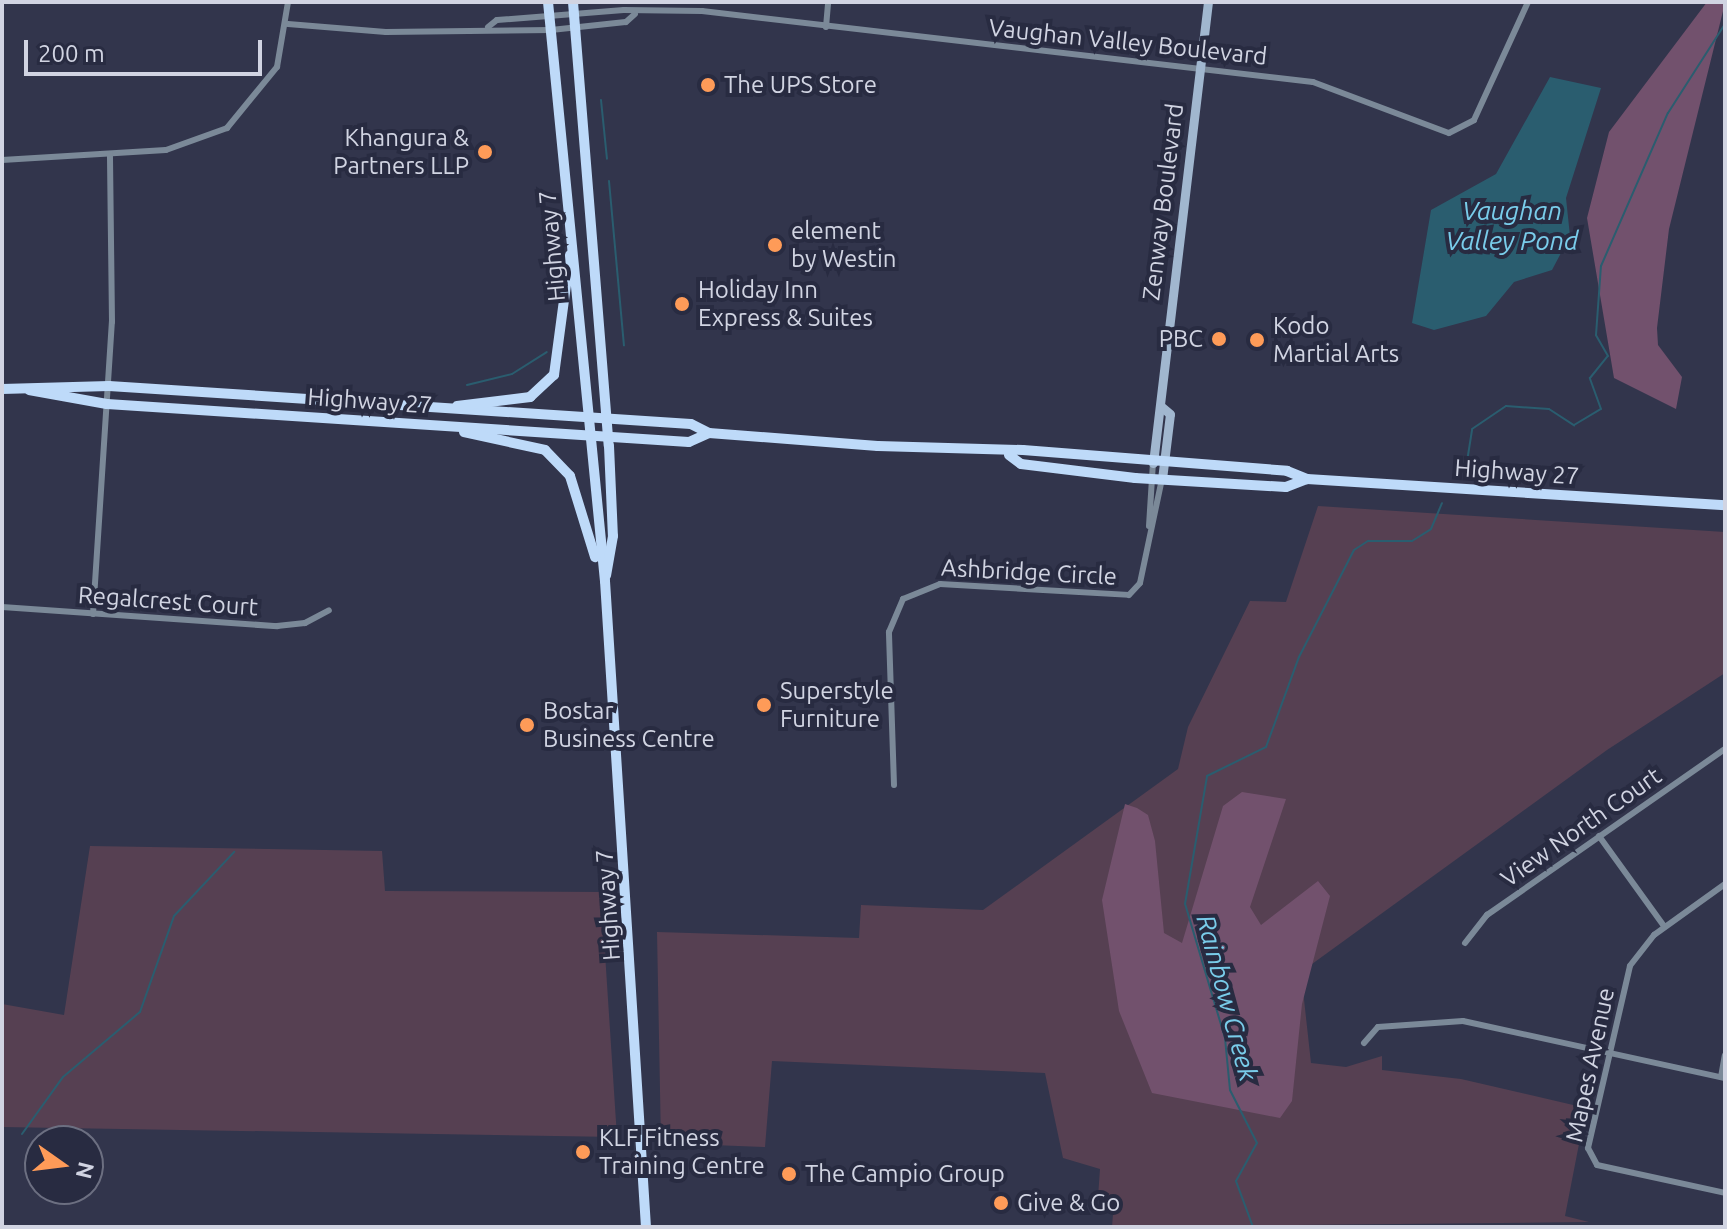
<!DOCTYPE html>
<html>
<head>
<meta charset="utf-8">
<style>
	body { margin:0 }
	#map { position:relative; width:1727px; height:1229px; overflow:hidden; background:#32354c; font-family:Ubuntu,sans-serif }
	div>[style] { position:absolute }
	.green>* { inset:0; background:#564052 }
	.forest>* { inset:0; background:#72516d }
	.water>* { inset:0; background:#2a5d6f }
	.stream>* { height:2px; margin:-1px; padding:0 1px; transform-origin:1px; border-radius:1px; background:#2a5d6f }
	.street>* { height:6px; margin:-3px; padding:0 3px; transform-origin:3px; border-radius:3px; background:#7b8998 }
	.secondary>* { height:9px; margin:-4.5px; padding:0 4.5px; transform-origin:4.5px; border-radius:4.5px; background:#a1b7cf }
	.primary>* { height:10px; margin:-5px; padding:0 5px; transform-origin:5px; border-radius:5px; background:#bedaf9 }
	.dots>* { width:22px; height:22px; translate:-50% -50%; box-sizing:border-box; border:4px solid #282b41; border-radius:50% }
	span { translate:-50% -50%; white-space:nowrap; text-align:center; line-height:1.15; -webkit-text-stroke:8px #282b41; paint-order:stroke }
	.street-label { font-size:24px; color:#d1d4e2 }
	.poi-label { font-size:24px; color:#d1d4e2 }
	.left { translate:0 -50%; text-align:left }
	.right { translate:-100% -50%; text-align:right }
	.water-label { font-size:26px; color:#79ccea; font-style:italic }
	.frame { position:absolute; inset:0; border:4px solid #d1d4e2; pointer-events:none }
	.north { position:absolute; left:24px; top:1125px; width:80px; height:80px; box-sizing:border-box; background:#282b41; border:2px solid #6c6f81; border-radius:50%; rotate:104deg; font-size:22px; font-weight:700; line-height:32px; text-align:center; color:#d1d4e2 }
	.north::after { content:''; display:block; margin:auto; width:28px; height:36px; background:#fe9b58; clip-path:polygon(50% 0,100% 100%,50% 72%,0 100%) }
	.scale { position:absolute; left:24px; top:40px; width:238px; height:36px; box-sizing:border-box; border:4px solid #d1d4e2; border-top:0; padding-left:10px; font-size:24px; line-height:28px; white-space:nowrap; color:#d1d4e2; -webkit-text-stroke:6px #282b41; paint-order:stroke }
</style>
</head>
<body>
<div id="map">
	<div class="green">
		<div style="clip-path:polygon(1318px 506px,1725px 532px,1725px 673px,1607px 750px,1301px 972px,1311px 1063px,1346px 1067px,1382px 1056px,1382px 1070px,1461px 1079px,1586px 1108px,1565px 1216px,1589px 1222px,1112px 1227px,1114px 1201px,1098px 1197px,1100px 1169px,1063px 1158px,1045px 1073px,772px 1061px,765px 1147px,661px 1143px,657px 932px,859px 938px,861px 905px,983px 910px,1178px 769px,1188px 727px,1250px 601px,1286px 602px)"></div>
		<div style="clip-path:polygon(90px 846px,382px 851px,385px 891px,601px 892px,617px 1137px,2px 1127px,2px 1004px,64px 1015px)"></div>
	</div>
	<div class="forest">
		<div style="clip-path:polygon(1707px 2px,1725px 3px,1669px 229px,1657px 328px,1658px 345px,1682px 377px,1676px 409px,1614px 378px,1587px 218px,1609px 132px)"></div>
		<div style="clip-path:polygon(1242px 792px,1286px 799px,1250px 907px,1261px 925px,1318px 881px,1330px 896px,1302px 1004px,1292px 1101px,1280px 1118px,1152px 1093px,1119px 1011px,1102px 900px,1125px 804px,1137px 808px,1148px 815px,1155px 841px,1164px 933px,1182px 943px,1223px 806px)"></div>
	</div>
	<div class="water">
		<div style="clip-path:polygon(1550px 77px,1601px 88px,1566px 198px,1570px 236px,1552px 270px,1514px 282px,1486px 316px,1434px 330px,1412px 323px,1431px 210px,1496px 174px)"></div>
	</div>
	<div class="stream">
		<div style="left:601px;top:100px;width:59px;rotate:84.2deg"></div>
		<div style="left:609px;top:181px;width:165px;rotate:84.8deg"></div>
		<div style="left:467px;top:385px;width:46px;rotate:-13.7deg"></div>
		<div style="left:512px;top:374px;width:41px;rotate:-32.2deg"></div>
		<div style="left:1466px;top:468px;width:39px;rotate:-81deg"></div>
		<div style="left:1472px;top:429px;width:41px;rotate:-34.1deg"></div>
		<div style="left:1506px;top:406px;width:43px;rotate:4deg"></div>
		<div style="left:1549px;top:409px;width:30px;rotate:33deg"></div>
		<div style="left:1574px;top:425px;width:31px;rotate:-31deg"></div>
		<div style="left:1601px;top:409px;width:33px;rotate:-110deg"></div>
		<div style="left:1590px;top:378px;width:28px;rotate:-51deg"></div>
		<div style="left:1608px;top:356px;width:24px;rotate:-120deg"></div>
		<div style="left:1596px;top:335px;width:69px;rotate:-85.9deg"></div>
		<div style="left:1601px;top:266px;width:167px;rotate:-66.4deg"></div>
		<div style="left:1668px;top:113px;width:106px;rotate:-57.4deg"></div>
		<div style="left:22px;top:1134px;width:70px;rotate:-54.3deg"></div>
		<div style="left:63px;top:1077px;width:101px;rotate:-40.2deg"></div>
		<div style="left:140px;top:1012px;width:102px;rotate:-70.5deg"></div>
		<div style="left:174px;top:916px;width:88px;rotate:-46.8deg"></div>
		<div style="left:1253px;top:1227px;width:49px;rotate:-110.3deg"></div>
		<div style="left:1236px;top:1181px;width:43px;rotate:-61.1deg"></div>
		<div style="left:1257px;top:1143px;width:59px;rotate:-117deg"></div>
		<div style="left:1230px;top:1090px;width:52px;rotate:-95.5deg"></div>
		<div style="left:1225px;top:1038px;width:140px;rotate:-106.6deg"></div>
		<div style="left:1185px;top:904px;width:130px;rotate:-80.2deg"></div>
		<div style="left:1207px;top:776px;width:66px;rotate:-26.2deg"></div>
		<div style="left:1266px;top:747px;width:96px;rotate:-69.9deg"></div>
		<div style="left:1299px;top:657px;width:120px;rotate:-62.8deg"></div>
		<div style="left:1354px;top:550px;width:17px;rotate:-33deg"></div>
		<div style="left:1368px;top:541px;width:44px"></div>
		<div style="left:1412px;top:541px;width:22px;rotate:-32deg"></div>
		<div style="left:1431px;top:529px;width:28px;rotate:-67deg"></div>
	</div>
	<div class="street">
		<div style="left:288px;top:24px;width:98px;rotate:4.7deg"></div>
		<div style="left:386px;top:32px;width:165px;rotate:-0.7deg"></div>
		<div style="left:551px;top:30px;width:75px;rotate:-6.1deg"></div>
		<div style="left:626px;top:22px;width:12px;rotate:-42deg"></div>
		<div style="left:488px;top:27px;width:11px;rotate:-38deg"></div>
		<div style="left:497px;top:20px;width:127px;rotate:-4.5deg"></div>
		<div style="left:624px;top:10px;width:78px;rotate:0.7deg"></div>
		<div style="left:702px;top:11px;width:615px;rotate:6.63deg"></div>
		<div style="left:1313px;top:82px;width:145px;rotate:20.6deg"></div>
		<div style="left:1449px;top:133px;width:28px;rotate:-27deg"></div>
		<div style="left:1474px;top:120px;width:130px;rotate:-65.4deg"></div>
		<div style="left:826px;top:27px;width:25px;rotate:-85deg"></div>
		<div style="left:2px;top:160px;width:164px;rotate:-3.5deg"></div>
		<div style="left:166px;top:150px;width:65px;rotate:-19.8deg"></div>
		<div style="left:227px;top:128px;width:79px;rotate:-50.7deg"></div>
		<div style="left:277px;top:67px;width:66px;rotate:-80.4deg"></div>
		<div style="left:1149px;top:526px;width:63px;rotate:-86.4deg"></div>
		<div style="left:2px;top:607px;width:276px;rotate:4deg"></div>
		<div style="left:277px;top:626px;width:28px;rotate:-6deg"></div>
		<div style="left:305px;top:623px;width:27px;rotate:-28deg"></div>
		<div style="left:93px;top:614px;width:293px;rotate:-86.3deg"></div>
		<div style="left:112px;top:322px;width:168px;rotate:-90.7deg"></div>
		<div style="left:894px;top:785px;width:153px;rotate:-91.9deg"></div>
		<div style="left:889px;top:632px;width:36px;rotate:-67deg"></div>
		<div style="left:903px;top:599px;width:40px;rotate:-22deg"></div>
		<div style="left:940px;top:584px;width:189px;rotate:3.3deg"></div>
		<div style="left:1129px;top:595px;width:16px;rotate:-47deg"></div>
		<div style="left:1140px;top:583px;width:106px;rotate:-78.1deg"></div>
		<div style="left:1599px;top:836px;width:111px;rotate:54.2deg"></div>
		<div style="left:1725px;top:884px;width:87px;rotate:144.3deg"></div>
		<div style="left:1654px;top:935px;width:39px;rotate:128deg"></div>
		<div style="left:1630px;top:966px;width:187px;rotate:103deg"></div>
		<div style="left:1588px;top:1148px;width:19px;rotate:62deg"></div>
		<div style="left:1597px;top:1165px;width:131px;rotate:12.3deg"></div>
		<div style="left:1465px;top:943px;width:36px;rotate:-52deg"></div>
		<div style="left:1487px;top:915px;width:290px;rotate:-34.9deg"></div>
		<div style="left:1364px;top:1043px;width:21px;rotate:-49deg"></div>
		<div style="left:1378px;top:1027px;width:85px;rotate:-4deg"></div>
		<div style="left:1463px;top:1021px;width:268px;rotate:12.3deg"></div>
		<div style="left:1721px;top:1077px;width:22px;rotate:-80deg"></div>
	</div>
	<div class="secondary">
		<div style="left:1153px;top:463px;width:464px;rotate:-83.2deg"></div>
		<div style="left:1162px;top:479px;width:65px;rotate:-83deg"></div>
		<div style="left:1170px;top:414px;width:11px;rotate:-139deg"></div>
	</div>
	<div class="primary">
		<div style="left:548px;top:2px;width:582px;rotate:84.38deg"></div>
		<div style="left:605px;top:581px;width:647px;rotate:86.37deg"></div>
		<div style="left:573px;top:2px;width:445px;rotate:85.4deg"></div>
		<div style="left:609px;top:446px;width:90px;rotate:87.5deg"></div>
		<div style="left:613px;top:536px;width:40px;rotate:100deg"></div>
		<div style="left:2px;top:389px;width:107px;rotate:-1.6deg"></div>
		<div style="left:109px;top:386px;width:583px;rotate:3.74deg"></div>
		<div style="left:691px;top:424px;width:20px;rotate:27deg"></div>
		<div style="left:709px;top:433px;width:169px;rotate:4.4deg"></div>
		<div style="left:878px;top:446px;width:145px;rotate:1.6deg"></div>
		<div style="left:1023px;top:450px;width:265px;rotate:4.5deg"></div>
		<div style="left:1287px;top:471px;width:22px;rotate:22deg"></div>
		<div style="left:1307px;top:479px;width:419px;rotate:3.6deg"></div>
		<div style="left:29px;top:390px;width:79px;rotate:10.2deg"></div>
		<div style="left:107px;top:404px;width:583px;rotate:3.74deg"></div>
		<div style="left:689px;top:442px;width:22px;rotate:-24deg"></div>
		<div style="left:457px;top:406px;width:74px;rotate:-7deg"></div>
		<div style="left:530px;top:397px;width:33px;rotate:-43deg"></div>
		<div style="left:554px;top:375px;width:121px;rotate:-82.4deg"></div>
		<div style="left:464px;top:432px;width:83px;rotate:12.5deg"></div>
		<div style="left:545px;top:450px;width:36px;rotate:46deg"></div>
		<div style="left:570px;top:476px;width:85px;rotate:72.8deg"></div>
		<div style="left:1009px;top:455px;width:15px;rotate:37deg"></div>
		<div style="left:1021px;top:464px;width:115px;rotate:7deg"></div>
		<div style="left:1135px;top:478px;width:151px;rotate:3.4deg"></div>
		<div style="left:1286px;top:487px;width:22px;rotate:-21deg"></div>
	</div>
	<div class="dots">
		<div style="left:708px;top:85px;background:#fe9b58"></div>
		<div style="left:485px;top:152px;background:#fe9b58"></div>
		<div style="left:775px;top:245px;background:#fe9b58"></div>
		<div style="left:682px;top:304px;background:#fe9b58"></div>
		<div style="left:1219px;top:339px;background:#fe9b58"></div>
		<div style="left:1257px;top:340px;background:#fe9b58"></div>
		<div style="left:764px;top:705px;background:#fe9b58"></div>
		<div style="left:527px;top:725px;background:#fe9b58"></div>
		<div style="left:583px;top:1152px;background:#fe9b58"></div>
		<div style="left:789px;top:1174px;background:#fe9b58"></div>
		<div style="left:1001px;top:1203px;background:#fe9b58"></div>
	</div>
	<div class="street-label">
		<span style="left:1128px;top:42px;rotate:6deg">Vaughan Valley Boulevard</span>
		<span style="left:1163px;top:202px;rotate:-83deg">Zenway Boulevard</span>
		<span style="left:552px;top:246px;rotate:-95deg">Highway 7</span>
		<span style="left:370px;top:401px;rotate:4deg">Highway 27</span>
		<span style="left:1517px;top:472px;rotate:4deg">Highway 27</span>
		<span style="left:1029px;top:572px;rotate:3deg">Ashbridge Circle</span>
		<span style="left:168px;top:601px;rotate:4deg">Regalcrest Court</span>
		<span style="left:1581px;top:827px;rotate:-35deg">View North Court</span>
		<span style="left:608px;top:905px;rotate:-94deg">Highway 7</span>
		<span style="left:1590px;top:1065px;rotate:-78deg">Mapes Avenue</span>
	</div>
	<div class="poi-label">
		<span class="left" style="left:724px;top:85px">The UPS Store</span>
		<span class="right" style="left:469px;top:152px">Khangura &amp;<br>Partners LLP</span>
		<span class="left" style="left:791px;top:245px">element<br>by Westin</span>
		<span class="left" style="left:698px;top:304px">Holiday Inn<br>Express &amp; Suites</span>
		<span class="left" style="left:1273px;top:340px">Kodo<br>Martial Arts</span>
		<span class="right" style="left:1203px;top:339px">PBC</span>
		<span class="left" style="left:780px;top:705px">Superstyle<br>Furniture</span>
		<span class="left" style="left:543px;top:725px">Bostar<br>Business Centre</span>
		<span class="left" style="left:599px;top:1152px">KLF Fitness<br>Training Centre</span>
		<span class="left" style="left:805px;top:1174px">The Campio Group</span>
		<span class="left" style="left:1017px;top:1203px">Give &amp; Go</span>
	</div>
	<div class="water-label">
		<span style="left:1512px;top:226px">Vaughan<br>Valley Pond</span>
		<span style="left:1227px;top:998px;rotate:75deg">Rainbow Creek</span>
	</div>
	<div class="frame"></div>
	<div class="north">N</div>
	<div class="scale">200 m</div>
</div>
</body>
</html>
